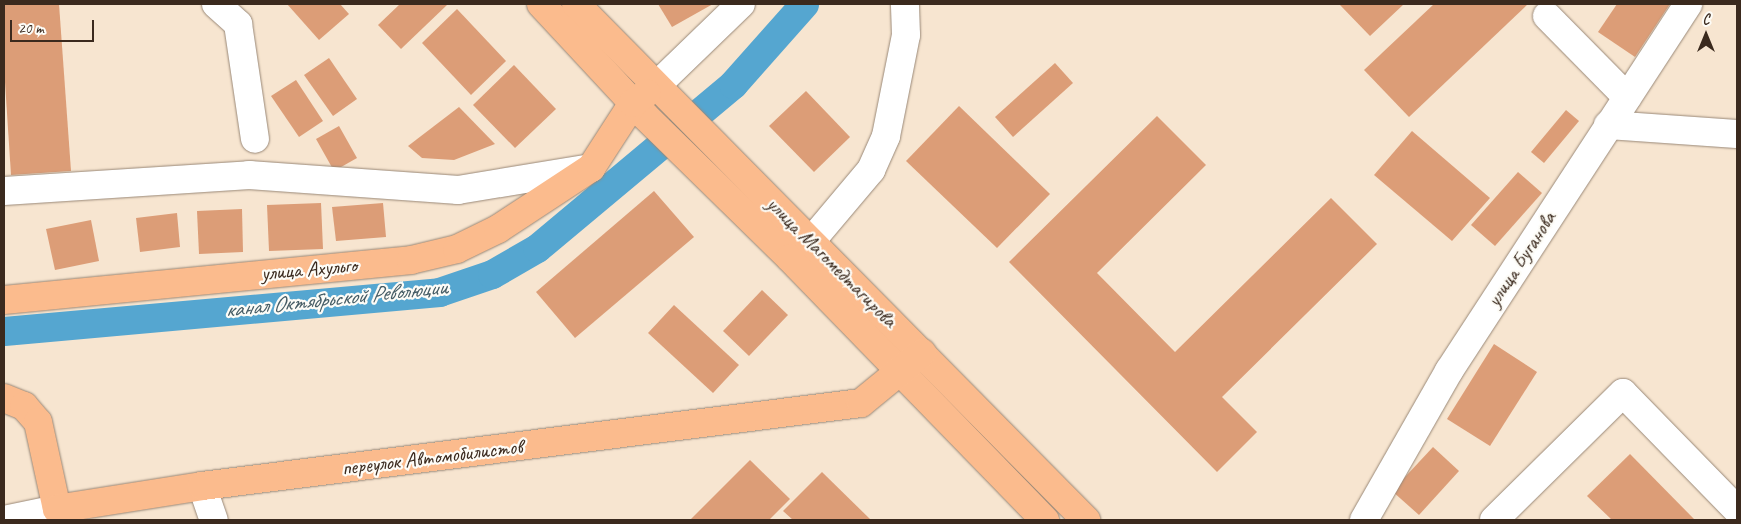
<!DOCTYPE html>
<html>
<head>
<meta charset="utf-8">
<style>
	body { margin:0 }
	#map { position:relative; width:1741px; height:524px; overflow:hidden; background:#f7e5d0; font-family:Caveat,sans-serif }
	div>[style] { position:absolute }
	.canal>* { height:29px; margin:-14.5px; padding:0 14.5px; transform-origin:14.5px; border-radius:14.5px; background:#55a6d0 }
	.building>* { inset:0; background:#dc9d77 }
	.roads { filter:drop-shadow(0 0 1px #987) drop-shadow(0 0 1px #987) }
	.minor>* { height:28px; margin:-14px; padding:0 14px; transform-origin:14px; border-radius:14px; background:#fff }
	.major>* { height:28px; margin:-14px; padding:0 14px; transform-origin:14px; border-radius:14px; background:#fbbb8d }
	span { translate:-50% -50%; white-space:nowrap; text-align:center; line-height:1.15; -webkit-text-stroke:4.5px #fdfcf7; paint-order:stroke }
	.street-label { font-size:21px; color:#3b2a1e }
	.water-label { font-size:22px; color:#455c65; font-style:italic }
	.frame { position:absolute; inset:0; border:5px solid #3b2a1e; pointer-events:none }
	.north { position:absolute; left:1681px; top:10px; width:50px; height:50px; -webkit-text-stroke:4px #fdfcf7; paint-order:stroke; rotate:0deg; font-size:14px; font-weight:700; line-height:20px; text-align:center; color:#3b2a1e }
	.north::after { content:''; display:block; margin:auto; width:18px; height:22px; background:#3b2a1e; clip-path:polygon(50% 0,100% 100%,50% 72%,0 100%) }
	.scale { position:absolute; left:10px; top:20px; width:84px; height:22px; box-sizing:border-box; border:2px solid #3b2a1e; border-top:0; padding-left:6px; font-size:15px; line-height:18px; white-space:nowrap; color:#3b2a1e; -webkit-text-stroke:4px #fdfcf7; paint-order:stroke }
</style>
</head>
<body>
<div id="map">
	<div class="canal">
		<div style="left:4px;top:331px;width:437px;rotate:-5.1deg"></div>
		<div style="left:439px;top:292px;width:56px;rotate:-18.8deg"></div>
		<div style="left:492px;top:274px;width:52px;rotate:-30deg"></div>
		<div style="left:537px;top:248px;width:256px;rotate:-39.9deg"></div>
		<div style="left:733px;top:84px;width:107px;rotate:-48.4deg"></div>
	</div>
	<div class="building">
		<div style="clip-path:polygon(4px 4px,59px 4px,71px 171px,11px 175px,4px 67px)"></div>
		<div style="clip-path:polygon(287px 4px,340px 4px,349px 14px,319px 40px)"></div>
		<div style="clip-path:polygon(400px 4px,446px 4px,447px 5px,401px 49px,378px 25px)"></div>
		<div style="clip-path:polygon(658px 4px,713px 4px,672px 27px)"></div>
		<div style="clip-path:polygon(1339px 4px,1404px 4px,1370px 36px)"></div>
		<div style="clip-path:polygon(1434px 4px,1528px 4px,1409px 117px,1364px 70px)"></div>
		<div style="clip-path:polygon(1617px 4px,1670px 4px,1635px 57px,1598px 32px)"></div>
		<div style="clip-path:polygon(457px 9px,506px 61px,471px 95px,422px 43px)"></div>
		<div style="clip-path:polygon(329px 58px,357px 99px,333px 116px,304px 75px)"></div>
		<div style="clip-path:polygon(1055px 63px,1073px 83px,1013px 137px,995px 117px)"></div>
		<div style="clip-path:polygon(514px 65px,556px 109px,515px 148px,473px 105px)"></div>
		<div style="clip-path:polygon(296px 80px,323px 121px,299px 137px,271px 96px)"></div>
		<div style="clip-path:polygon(806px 91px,850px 137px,814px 172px,769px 126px)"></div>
		<div style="clip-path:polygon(959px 106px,1050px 194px,997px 248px,906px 161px)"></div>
		<div style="clip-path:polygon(459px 107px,495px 144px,454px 160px,422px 158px,408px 146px)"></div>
		<div style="clip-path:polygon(1566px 110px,1579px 121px,1544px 163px,1531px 152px)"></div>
		<div style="clip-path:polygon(1157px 116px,1206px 165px,1097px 273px,1175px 352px,1331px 198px,1377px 244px,1222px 397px,1257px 432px,1217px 472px,1009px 262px)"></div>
		<div style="clip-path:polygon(339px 126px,357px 158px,334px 171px,316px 139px)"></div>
		<div style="clip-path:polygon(1412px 131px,1490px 198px,1452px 241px,1374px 175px)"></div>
		<div style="clip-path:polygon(1518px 172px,1542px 193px,1495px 246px,1471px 225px)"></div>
		<div style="clip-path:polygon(654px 191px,694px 237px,575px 338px,536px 292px)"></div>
		<div style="clip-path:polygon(321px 203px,323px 249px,269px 251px,267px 205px)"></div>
		<div style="clip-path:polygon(383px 203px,386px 237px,336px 241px,332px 207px)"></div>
		<div style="clip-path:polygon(242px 209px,243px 252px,199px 254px,197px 211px)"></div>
		<div style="clip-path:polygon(177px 213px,180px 247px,140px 252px,136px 218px)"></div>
		<div style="clip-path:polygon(91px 220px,99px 261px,55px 270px,46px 229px)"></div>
		<div style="clip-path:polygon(762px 290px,788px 315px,749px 356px,723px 331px)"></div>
		<div style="clip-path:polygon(674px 305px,739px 365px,713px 393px,648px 333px)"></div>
		<div style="clip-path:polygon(1494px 344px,1537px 372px,1490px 446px,1447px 419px)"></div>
		<div style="clip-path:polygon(1433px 447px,1459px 471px,1419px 515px,1392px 491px)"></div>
		<div style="clip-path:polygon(1630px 454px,1695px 520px,1612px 520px,1587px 496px)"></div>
		<div style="clip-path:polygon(750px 460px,790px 499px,769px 520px,690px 520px)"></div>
		<div style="clip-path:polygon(822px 472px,871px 520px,793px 520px,783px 511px)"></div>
	</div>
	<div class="roads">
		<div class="minor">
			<div style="left:216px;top:4px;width:30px;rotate:42deg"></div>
			<div style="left:238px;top:24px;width:116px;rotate:81.6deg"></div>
			<div style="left:1547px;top:16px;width:114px;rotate:45.4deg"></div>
			<div style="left:656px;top:86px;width:118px;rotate:-44deg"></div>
			<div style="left:1608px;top:125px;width:129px;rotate:4deg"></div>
			<div style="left:4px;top:191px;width:246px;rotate:-3.7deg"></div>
			<div style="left:249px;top:175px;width:210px;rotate:4.1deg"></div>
			<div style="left:458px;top:190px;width:135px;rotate:-9.4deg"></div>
			<div style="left:791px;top:257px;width:27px;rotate:-39deg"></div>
			<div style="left:812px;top:240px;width:92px;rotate:-49.9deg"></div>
			<div style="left:871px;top:170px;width:37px;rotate:-66deg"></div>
			<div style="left:886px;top:136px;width:103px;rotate:-78.8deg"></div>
			<div style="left:906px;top:35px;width:31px;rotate:-92deg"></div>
			<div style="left:202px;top:486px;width:36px;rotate:71deg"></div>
			<div style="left:4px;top:520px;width:54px;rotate:-11.7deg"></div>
			<div style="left:1364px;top:520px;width:172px;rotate:-60.3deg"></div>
			<div style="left:1449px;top:371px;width:438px;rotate:-56.9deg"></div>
			<div style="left:1494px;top:520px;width:181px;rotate:-44.6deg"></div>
			<div style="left:1623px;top:393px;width:163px;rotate:45.7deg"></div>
		</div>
		<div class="major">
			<div style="left:541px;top:4px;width:153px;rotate:47.1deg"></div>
			<div style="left:645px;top:116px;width:203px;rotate:44.4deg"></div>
			<div style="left:790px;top:258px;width:366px;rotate:45.8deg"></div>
			<div style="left:576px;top:4px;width:726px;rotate:45.34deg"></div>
			<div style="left:4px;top:300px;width:409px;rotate:-5.6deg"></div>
			<div style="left:411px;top:260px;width:47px;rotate:-13.4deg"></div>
			<div style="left:457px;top:249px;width:46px;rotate:-26deg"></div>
			<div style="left:498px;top:229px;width:111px;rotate:-33.3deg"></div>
			<div style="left:591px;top:168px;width:77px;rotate:-57.1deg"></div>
			<div style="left:633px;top:103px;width:17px;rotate:-36deg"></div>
			<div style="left:4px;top:398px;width:22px;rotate:22deg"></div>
			<div style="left:24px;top:406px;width:21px;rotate:49deg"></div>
			<div style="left:38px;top:422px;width:89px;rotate:77.7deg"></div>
			<div style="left:57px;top:509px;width:147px;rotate:-9deg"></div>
			<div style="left:202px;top:486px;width:664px;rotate:-7.18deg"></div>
			<div style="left:861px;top:403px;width:79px;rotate:-39.3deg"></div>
		</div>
	</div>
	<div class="street-label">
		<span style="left:1521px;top:259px;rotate:-57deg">улица Буганова</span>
		<span style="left:832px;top:262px;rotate:45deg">улица Магомедтагирова</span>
		<span style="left:309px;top:269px;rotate:-5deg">улица Ахульго</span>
		<span style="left:432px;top:457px;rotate:-7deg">переулок Автомобилистов</span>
	</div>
	<div class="water-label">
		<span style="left:336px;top:299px;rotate:-6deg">канал Октябрьской Революции</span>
	</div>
	<div class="frame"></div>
	<div class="north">С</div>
	<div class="scale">20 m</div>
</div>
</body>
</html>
